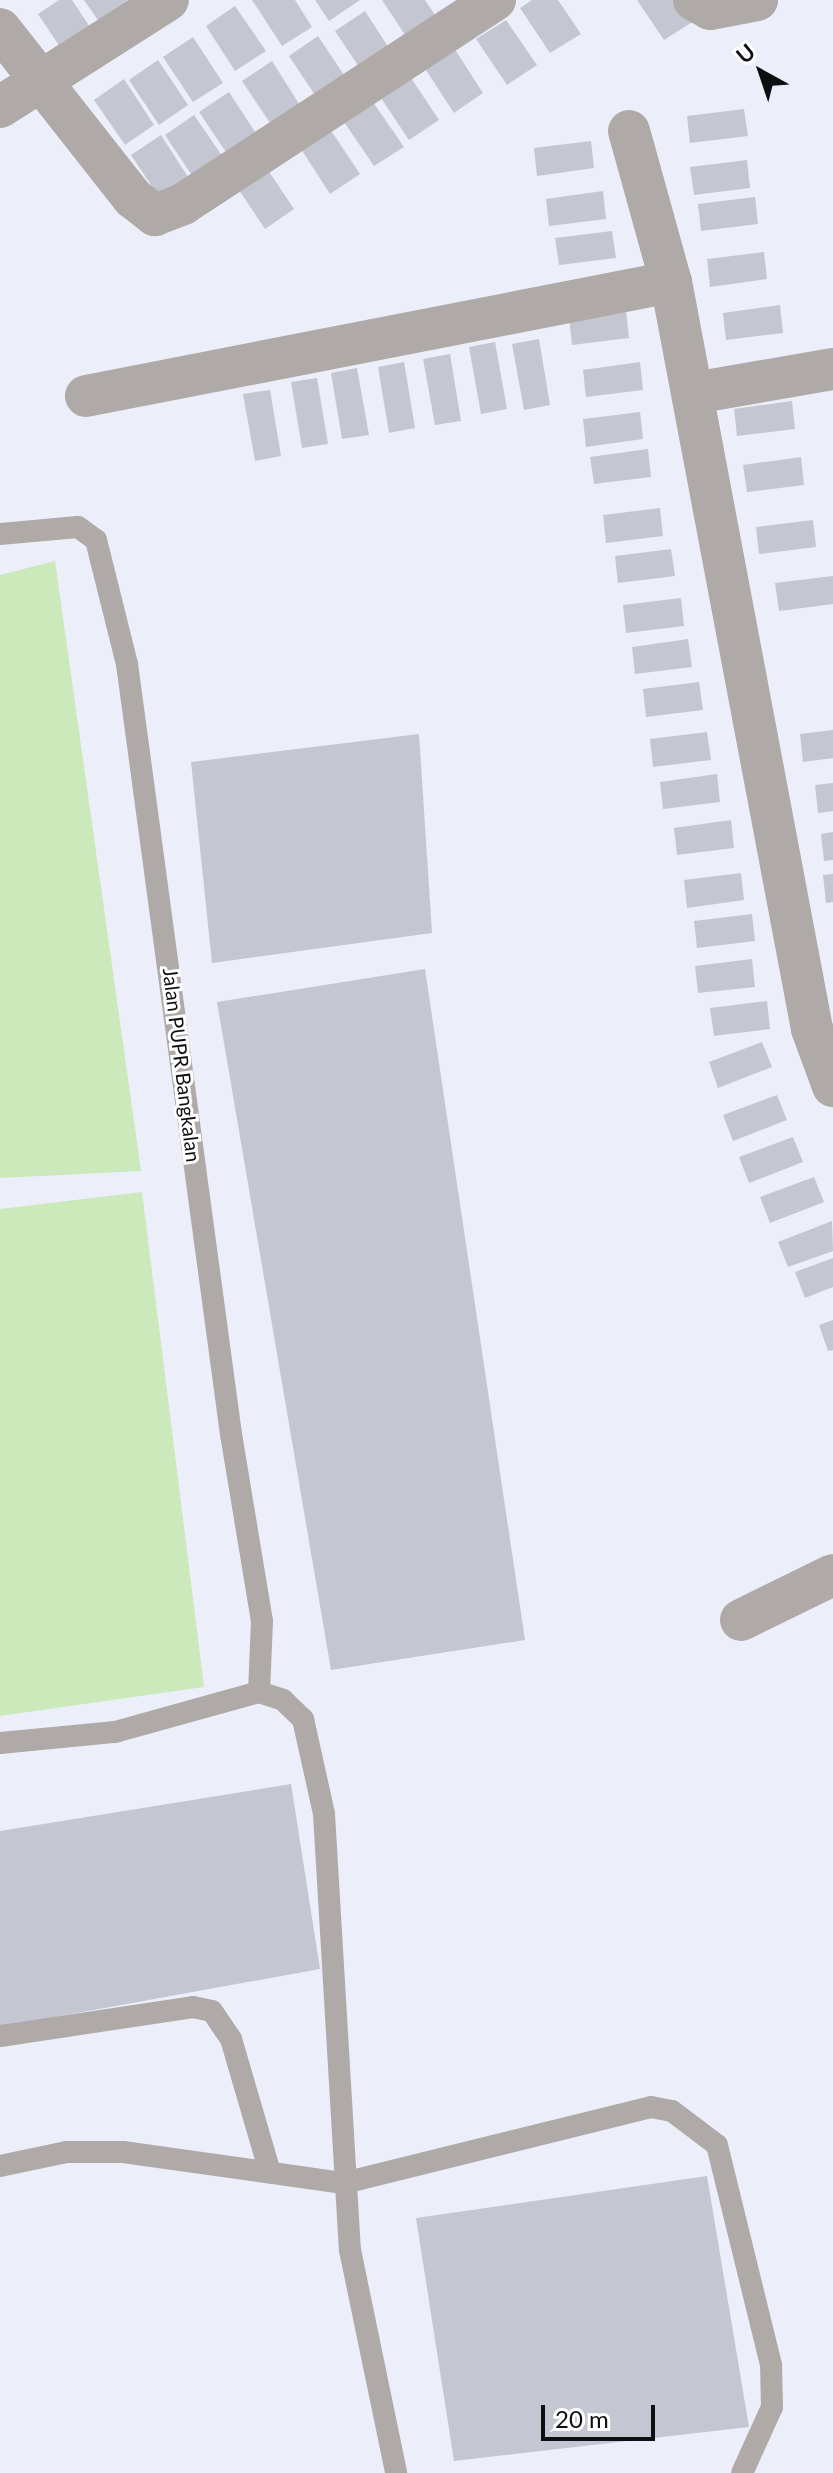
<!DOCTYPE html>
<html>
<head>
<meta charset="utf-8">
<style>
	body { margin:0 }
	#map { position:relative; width:833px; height:2473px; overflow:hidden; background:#eceff9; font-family:Lato,sans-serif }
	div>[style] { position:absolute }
	.green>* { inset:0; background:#cbe9ba }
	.building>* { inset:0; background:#c4c7d1 }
	.lane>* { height:22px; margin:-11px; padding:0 11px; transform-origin:11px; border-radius:11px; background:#afaaa8 }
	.street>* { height:42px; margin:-21px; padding:0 21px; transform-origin:21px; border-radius:21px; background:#afaaa8 }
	span { translate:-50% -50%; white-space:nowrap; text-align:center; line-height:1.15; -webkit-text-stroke:6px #fff; paint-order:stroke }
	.street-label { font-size:20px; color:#0d0f12 }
	.north { position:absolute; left:721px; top:32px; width:80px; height:80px; -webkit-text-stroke:6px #fff; paint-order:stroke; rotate:320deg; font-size:22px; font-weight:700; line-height:32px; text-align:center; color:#0d0f12 }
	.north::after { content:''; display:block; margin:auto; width:28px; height:36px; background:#0d0f12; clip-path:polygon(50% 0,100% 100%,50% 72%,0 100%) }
	.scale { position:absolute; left:541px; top:2405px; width:114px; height:36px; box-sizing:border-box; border:4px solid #0d0f12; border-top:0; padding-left:10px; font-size:24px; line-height:28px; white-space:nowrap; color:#0d0f12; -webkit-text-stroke:6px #fff; paint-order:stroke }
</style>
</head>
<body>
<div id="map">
	<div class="green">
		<div style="clip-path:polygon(55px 561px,141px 1171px,0 1178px,0 575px)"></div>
		<div style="clip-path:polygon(142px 1192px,204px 1687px,0 1716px,0 1209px)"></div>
	</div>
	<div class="building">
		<div style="clip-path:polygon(59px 0,72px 0,98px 39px,68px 59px,38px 14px)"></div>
		<div style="clip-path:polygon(84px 0,127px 0,139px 18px,109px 36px)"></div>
		<div style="clip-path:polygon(252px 0,295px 0,312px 27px,282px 46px)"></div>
		<div style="clip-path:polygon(315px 0,360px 0,329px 21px)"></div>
		<div style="clip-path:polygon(382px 0,425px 0,441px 24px,411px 44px)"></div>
		<div style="clip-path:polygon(532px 0,558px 0,581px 34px,550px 53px,520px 8px)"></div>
		<div style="clip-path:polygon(637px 0,680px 0,694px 21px,664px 40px)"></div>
		<div style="clip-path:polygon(235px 6px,266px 51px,235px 71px,206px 26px)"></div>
		<div style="clip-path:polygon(365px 11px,394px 56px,365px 76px,335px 31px)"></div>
		<div style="clip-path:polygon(506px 20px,537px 65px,507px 85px,476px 39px)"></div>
		<div style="clip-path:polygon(318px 36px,348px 81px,319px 101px,289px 56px)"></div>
		<div style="clip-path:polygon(193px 37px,223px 83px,193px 102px,163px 57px)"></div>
		<div style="clip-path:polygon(454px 48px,483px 93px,454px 113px,424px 67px)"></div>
		<div style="clip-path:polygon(158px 60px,188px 105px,159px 125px,129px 80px)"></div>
		<div style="clip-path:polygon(272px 61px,301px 107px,272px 126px,242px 81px)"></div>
		<div style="clip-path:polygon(409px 75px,439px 120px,409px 140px,379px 95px)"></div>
		<div style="clip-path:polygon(124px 79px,154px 125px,125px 145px,94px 100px)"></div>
		<div style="clip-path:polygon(229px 92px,259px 138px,230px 158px,199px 112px)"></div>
		<div style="clip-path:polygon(373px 102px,404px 147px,374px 166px,344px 122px)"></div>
		<div style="clip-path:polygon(744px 109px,748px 136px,690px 143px,687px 116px)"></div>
		<div style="clip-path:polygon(194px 115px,225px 160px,195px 180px,165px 135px)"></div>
		<div style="clip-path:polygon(330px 129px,360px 174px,330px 194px,301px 149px)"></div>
		<div style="clip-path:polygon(161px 135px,190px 180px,161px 200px,131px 155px)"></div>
		<div style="clip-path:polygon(591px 141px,594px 168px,537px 176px,534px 148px)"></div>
		<div style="clip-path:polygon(747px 160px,750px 188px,694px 195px,690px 167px)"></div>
		<div style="clip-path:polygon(264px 164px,294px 209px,265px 229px,235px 184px)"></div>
		<div style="clip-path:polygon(603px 191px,606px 219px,549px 226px,546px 199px)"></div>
		<div style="clip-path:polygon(755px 197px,758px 224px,701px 231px,698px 204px)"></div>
		<div style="clip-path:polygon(612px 231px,616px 258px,559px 265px,555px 238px)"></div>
		<div style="clip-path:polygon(764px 252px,767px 279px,710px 287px,707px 259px)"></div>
		<div style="clip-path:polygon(780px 305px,783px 333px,726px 340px,723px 313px)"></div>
		<div style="clip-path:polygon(626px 310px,629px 338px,572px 345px,569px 317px)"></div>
		<div style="clip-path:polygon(539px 339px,550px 405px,524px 410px,512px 344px)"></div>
		<div style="clip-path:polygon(495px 342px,507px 409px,481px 414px,469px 347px)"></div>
		<div style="clip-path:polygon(450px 354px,461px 421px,435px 425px,423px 359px)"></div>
		<div style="clip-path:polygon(404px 362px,415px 428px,389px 433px,378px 367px)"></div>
		<div style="clip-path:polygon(640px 362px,643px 390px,586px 397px,583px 370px)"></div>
		<div style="clip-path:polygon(357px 368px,369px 435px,342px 439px,331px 373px)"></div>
		<div style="clip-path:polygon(317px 378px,328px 444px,302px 448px,291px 382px)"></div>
		<div style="clip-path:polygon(270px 390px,281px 456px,255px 461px,243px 394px)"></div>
		<div style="clip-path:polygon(792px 401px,795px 429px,737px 436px,734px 409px)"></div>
		<div style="clip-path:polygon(640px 412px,643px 439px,586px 447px,583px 419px)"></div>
		<div style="clip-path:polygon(648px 449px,651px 477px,594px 484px,590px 457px)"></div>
		<div style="clip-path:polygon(801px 457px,804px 485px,747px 492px,743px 465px)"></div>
		<div style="clip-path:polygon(660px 508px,663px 536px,606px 543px,603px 515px)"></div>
		<div style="clip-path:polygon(813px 520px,816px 547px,759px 554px,756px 527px)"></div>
		<div style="clip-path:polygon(671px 549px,675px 576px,618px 583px,615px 556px)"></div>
		<div style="clip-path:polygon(833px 576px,833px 604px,779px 611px,775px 583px)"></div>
		<div style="clip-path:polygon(681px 598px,684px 626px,626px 633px,623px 605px)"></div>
		<div style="clip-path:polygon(688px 639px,692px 667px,635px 674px,632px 647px)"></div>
		<div style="clip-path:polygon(699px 682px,703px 710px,646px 717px,643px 689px)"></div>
		<div style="clip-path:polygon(833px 730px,833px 758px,803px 762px,800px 734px)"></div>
		<div style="clip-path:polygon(707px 732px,711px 760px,653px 767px,650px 739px)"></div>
		<div style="clip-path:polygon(419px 734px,432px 933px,212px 963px,191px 762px)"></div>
		<div style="clip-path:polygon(717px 774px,720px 802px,663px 809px,660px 782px)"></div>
		<div style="clip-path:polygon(833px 783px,833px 811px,818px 813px,815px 785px)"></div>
		<div style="clip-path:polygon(731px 820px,734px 848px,677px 855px,674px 828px)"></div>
		<div style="clip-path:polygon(833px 832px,833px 860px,824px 861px,821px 834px)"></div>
		<div style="clip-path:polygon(741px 873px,744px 900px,687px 908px,684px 880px)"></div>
		<div style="clip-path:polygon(833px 874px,833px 902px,826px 903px,823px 875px)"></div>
		<div style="clip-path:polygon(752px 914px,755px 941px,697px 948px,694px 921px)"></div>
		<div style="clip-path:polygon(752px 959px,755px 987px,698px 993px,695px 966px)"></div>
		<div style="clip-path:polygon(425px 969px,525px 1640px,331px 1670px,217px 1002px)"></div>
		<div style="clip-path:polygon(767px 1001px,770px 1029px,714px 1036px,710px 1008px)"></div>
		<div style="clip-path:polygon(762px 1042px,772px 1067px,718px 1088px,709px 1062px)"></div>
		<div style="clip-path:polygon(777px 1095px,787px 1120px,733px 1141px,723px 1115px)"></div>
		<div style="clip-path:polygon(793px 1137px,803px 1162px,749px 1183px,739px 1157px)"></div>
		<div style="clip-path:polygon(814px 1177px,824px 1202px,770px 1223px,760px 1197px)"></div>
		<div style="clip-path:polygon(832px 1221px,833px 1251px,788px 1267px,778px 1242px)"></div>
		<div style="clip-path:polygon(833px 1258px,833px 1287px,805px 1298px,795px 1272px)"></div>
		<div style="clip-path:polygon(833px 1320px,833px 1350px,828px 1351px,819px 1325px)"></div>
		<div style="clip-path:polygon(291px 1784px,320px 1969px,0 2027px,0 1831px)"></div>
		<div style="clip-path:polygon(707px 2176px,749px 2427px,454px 2461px,416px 2218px)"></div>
	</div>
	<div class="lane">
		<div style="left:0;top:534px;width:78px;rotate:-5.1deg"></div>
		<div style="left:78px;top:527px;width:22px;rotate:36deg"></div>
		<div style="left:96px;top:540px;width:128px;rotate:76deg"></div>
		<div style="left:127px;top:664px;width:777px;rotate:82.31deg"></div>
		<div style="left:231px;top:1434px;width:190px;rotate:80.6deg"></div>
		<div style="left:262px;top:1621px;width:71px;rotate:92.4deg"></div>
		<div style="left:0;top:1743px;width:116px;rotate:-5.5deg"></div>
		<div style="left:115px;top:1732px;width:149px;rotate:-15.5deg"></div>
		<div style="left:259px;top:1692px;width:25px;rotate:18deg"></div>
		<div style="left:283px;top:1700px;width:28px;rotate:44deg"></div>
		<div style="left:303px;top:1719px;width:97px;rotate:77.5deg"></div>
		<div style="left:324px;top:1814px;width:437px;rotate:86.6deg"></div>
		<div style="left:350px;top:2250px;width:228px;rotate:78.3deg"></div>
		<div style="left:0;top:2036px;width:195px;rotate:-8.5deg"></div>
		<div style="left:193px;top:2007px;width:19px;rotate:12deg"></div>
		<div style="left:212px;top:2011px;width:34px;rotate:56deg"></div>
		<div style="left:231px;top:2039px;width:139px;rotate:73.7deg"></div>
		<div style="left:0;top:2166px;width:68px;rotate:-11.8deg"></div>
		<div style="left:67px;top:2152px;width:56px"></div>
		<div style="left:123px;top:2152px;width:223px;rotate:8deg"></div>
		<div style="left:344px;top:2183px;width:316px;rotate:-13.9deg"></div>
		<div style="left:651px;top:2107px;width:21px;rotate:11deg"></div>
		<div style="left:672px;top:2111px;width:56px;rotate:37.1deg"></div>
		<div style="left:717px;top:2145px;width:227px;rotate:76.2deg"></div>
		<div style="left:771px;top:2365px;width:42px;rotate:88.6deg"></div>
		<div style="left:772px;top:2407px;width:72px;rotate:114.4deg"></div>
	</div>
	<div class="street">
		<div style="left:694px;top:0;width:18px;rotate:29deg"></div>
		<div style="left:710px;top:9px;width:48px;rotate:-10.8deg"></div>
		<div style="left:0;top:29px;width:215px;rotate:51.8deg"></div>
		<div style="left:133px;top:198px;width:28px;rotate:38deg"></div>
		<div style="left:155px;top:215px;width:30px;rotate:-21deg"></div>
		<div style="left:183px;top:204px;width:373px;rotate:-33.2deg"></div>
		<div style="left:0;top:107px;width:199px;rotate:-32.5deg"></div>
		<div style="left:629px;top:131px;width:157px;rotate:74.5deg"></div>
		<div style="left:671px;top:282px;width:760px;rotate:79.31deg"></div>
		<div style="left:812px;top:1029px;width:61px;rotate:69.8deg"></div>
		<div style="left:694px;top:393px;width:141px;rotate:-9.8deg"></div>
		<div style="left:86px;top:396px;width:596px;rotate:-11.03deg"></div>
		<div style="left:741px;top:1620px;width:102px;rotate:-26.1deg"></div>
	</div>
	<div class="street-label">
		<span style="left:182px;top:1065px;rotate:83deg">Jalan PUPR Bangkalan</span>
	</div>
	<div class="north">U</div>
	<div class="scale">20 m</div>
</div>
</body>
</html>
